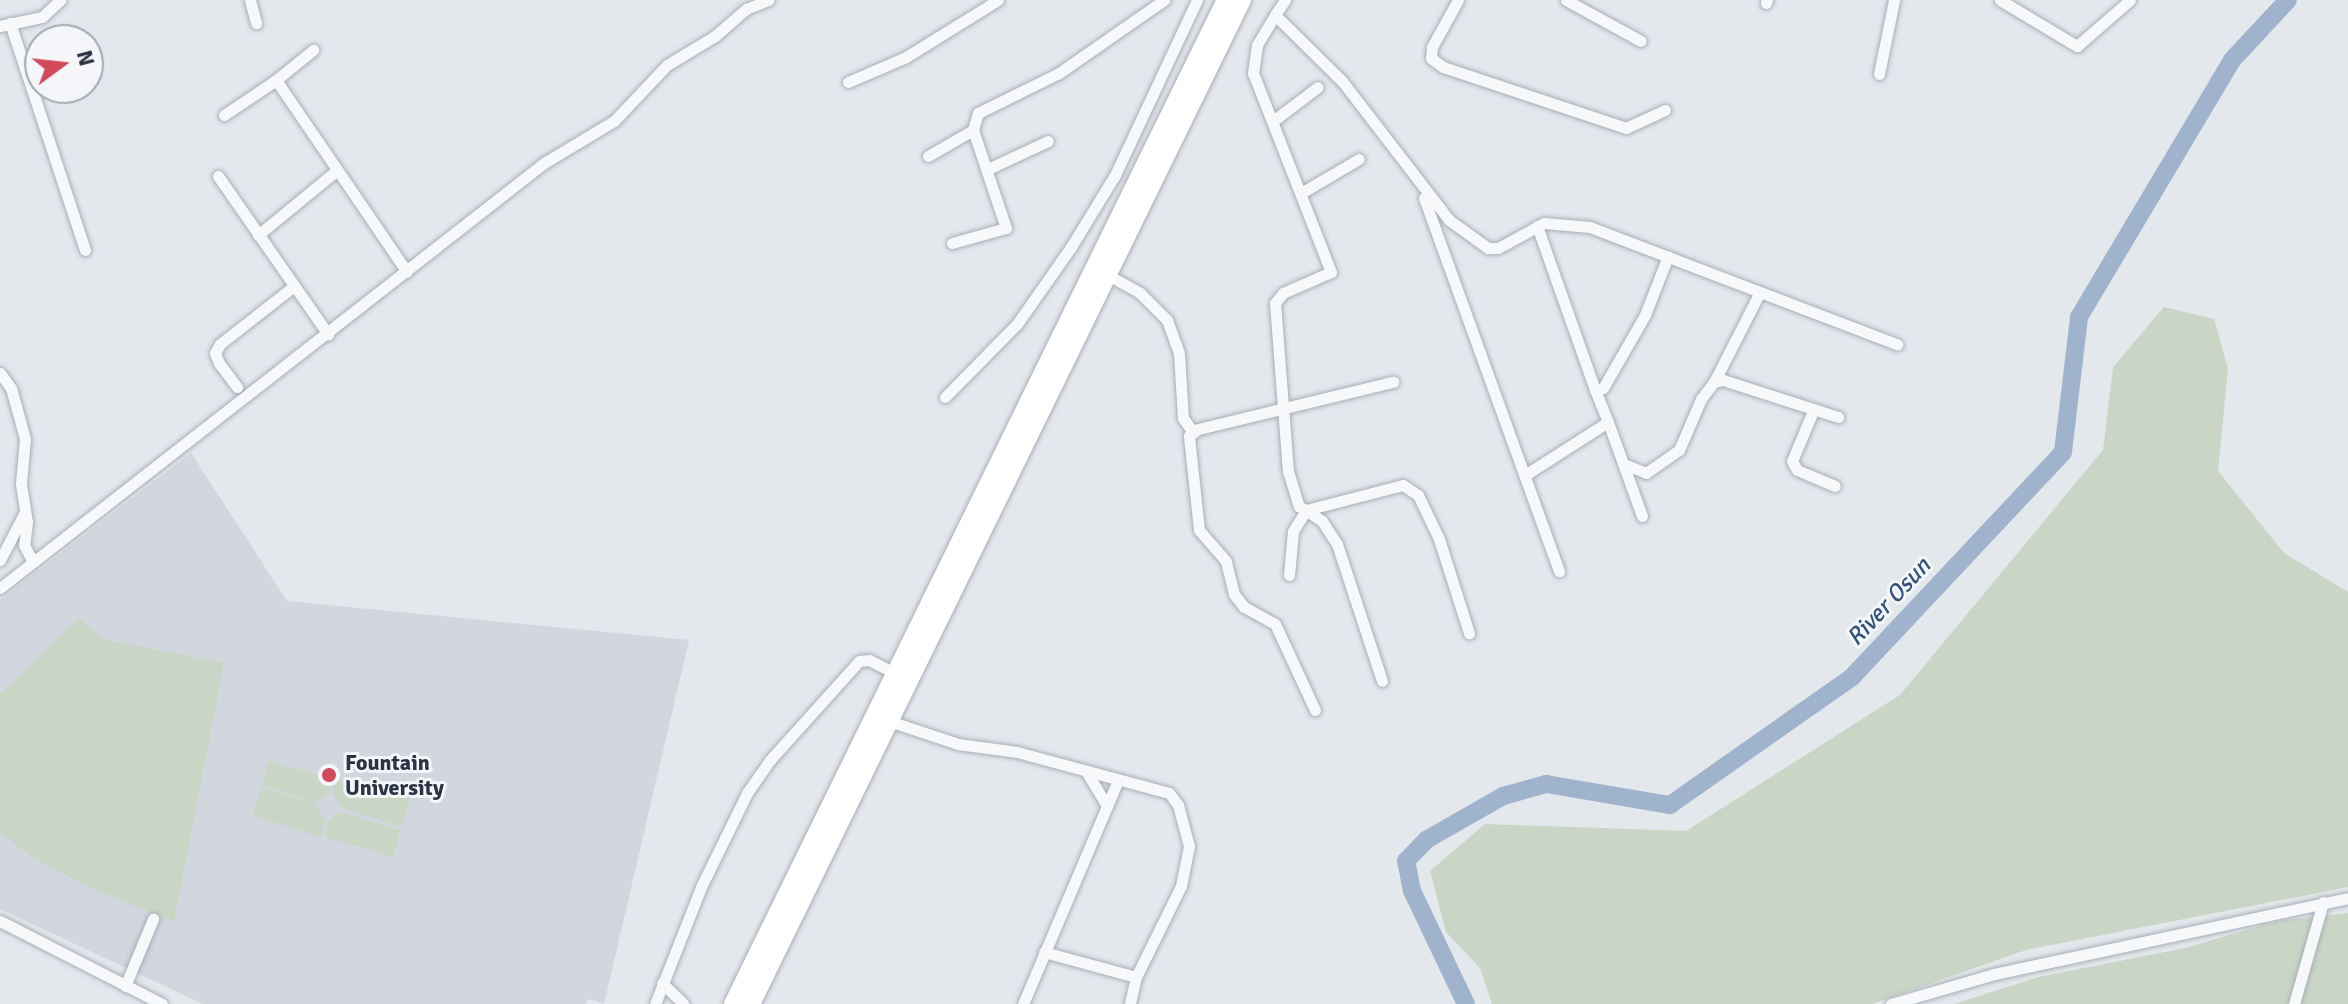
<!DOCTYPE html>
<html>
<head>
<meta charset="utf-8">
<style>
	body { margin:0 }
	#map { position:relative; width:2348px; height:1004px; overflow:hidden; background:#e4e7ec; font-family:Signika,sans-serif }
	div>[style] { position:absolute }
	.built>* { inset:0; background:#d2d6de }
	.green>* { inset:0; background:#c9d6c5 }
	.river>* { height:18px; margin:-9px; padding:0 9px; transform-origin:9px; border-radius:9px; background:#9fb4cc }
	.roads { filter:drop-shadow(0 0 2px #a9aeb7) drop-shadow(0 0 2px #a9aeb7) }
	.minor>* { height:11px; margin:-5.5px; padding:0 5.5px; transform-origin:5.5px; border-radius:5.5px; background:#f7f8fa }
	.trunk>* { height:18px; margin:-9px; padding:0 9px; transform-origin:9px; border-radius:9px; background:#fff }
	.dots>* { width:22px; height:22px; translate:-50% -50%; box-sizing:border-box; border:4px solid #f4f6f9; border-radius:50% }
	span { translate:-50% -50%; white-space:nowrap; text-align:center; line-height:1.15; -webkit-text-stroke:6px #f4f6f9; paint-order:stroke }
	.poi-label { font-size:22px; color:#2b3445; font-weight:700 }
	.left { translate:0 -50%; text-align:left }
	.water-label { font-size:24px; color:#34527a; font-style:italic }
	.north { position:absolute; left:24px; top:24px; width:80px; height:80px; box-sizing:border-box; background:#f4f6f9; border:2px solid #a4a8b1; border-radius:50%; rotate:75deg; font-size:22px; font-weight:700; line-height:32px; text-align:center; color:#2b3445 }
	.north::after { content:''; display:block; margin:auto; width:28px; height:36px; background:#d1495b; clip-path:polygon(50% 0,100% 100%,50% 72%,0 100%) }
</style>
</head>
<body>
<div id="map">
	<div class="built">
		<div style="clip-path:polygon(191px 453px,287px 601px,689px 640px,604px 1004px,589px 999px,585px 1004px,203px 1004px,0 909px,0 600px)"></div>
	</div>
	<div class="green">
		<div style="clip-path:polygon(2164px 307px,2214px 319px,2228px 369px,2218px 471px,2284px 553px,2348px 592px,2348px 887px,2026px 950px,1872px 1004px,1492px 1004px,1480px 968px,1446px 932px,1430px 871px,1485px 824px,1686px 831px,1900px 695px,2103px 450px,2113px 367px)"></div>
		<div style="clip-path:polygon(79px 618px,103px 639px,224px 663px,174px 922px,93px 889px,30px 856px,0 832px,0 694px)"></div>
		<div style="clip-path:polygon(269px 761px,333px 779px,330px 793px,315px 802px,262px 785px)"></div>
		<div style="clip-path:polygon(335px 780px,411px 796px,402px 827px,341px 808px,332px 793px)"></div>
		<div style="clip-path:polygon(262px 787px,314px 803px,325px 821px,321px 837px,252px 815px)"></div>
		<div style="clip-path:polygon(341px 812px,400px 830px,394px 857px,325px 837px,328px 821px)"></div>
		<div style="clip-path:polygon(2348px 913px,2348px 1004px,1954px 1004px,2039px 977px,2185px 948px,2277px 921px)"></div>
	</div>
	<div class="river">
		<div style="left:1466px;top:1004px;width:125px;rotate:-115.5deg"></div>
		<div style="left:1412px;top:891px;width:31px;rotate:-101deg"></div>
		<div style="left:1406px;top:861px;width:29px;rotate:-46deg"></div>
		<div style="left:1426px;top:840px;width:89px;rotate:-29.7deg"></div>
		<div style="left:1503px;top:796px;width:45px;rotate:-15.6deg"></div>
		<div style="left:1546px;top:784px;width:126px;rotate:9.6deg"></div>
		<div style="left:1670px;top:805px;width:223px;rotate:-35.1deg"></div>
		<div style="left:1852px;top:677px;width:308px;rotate:-46.8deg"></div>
		<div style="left:2063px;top:452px;width:136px;rotate:-83.2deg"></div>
		<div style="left:2079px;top:317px;width:299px;rotate:-59.2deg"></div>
		<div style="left:2232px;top:60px;width:82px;rotate:-47deg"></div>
	</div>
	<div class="roads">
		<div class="minor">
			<div style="left:250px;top:0;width:24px;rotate:75deg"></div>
			<div style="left:1285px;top:0;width:18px;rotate:124deg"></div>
			<div style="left:1275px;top:15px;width:94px;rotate:44.6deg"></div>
			<div style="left:1342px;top:81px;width:175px;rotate:52.4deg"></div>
			<div style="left:1449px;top:220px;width:48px;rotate:35.7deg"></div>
			<div style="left:1488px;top:248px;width:10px"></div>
			<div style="left:1498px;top:248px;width:52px;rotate:-28.5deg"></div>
			<div style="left:1544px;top:223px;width:46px;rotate:5deg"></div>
			<div style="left:1590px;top:227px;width:329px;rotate:20.9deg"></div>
			<div style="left:1458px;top:0;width:54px;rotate:119deg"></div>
			<div style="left:1432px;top:47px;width:11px;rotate:95deg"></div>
			<div style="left:1431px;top:58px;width:15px;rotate:37deg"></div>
			<div style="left:1443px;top:67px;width:193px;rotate:18.4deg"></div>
			<div style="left:1626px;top:128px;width:43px;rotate:-24.8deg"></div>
			<div style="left:1566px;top:0;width:85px;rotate:28.7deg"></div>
			<div style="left:2000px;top:0;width:90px;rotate:30.9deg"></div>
			<div style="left:2077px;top:46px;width:70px;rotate:-41deg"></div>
			<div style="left:1766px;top:3px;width:3px;rotate:-72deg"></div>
			<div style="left:1275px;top:15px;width:35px;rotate:121deg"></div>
			<div style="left:1257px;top:45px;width:28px;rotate:98deg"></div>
			<div style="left:1253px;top:73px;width:214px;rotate:68.6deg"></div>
			<div style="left:1331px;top:272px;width:52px;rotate:156.4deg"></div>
			<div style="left:1283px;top:293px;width:13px;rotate:129deg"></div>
			<div style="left:1275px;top:303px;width:169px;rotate:85.6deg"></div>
			<div style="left:1288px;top:471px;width:37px;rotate:73deg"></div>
			<div style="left:1299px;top:506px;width:27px;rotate:33deg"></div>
			<div style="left:1322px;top:521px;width:27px;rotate:57deg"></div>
			<div style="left:1337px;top:544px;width:144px;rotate:71.8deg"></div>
			<div style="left:10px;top:23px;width:239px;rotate:71.7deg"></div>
			<div style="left:0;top:26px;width:43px;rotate:-12.1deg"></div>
			<div style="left:42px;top:17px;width:25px;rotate:-43deg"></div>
			<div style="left:1879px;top:74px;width:76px;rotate:-78.5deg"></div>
			<div style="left:276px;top:80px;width:48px;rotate:-39deg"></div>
			<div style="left:848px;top:82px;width:63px;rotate:-23.3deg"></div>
			<div style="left:906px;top:57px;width:108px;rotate:-31.8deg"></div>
			<div style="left:224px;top:115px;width:63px;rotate:-33.9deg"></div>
			<div style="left:276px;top:80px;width:232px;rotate:55.7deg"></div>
			<div style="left:1273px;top:121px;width:56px;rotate:-37.1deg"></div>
			<div style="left:928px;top:156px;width:52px;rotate:-30deg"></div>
			<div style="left:988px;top:169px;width:66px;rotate:-25deg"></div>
			<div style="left:218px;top:176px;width:193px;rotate:55.2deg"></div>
			<div style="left:1301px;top:193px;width:67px;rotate:-30.4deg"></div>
			<div style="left:1424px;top:198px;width:397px;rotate:70.1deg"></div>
			<div style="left:1537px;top:226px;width:174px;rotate:70.5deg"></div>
			<div style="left:1595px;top:390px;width:8px;rotate:-14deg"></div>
			<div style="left:1603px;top:388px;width:84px;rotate:-60.1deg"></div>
			<div style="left:1645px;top:315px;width:63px;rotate:-68.7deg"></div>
			<div style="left:258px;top:235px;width:102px;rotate:-39.4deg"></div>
			<div style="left:952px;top:243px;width:56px;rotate:-15.5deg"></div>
			<div style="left:1006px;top:228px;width:103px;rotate:-108.6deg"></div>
			<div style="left:973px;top:130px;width:18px;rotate:-74deg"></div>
			<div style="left:978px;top:113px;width:90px;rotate:-26.3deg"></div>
			<div style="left:1059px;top:73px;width:128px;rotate:-34.8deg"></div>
			<div style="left:1108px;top:275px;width:37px;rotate:29deg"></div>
			<div style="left:1140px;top:293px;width:38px;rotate:45deg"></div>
			<div style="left:1167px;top:320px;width:35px;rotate:70deg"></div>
			<div style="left:1179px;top:353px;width:65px;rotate:86.5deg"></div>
			<div style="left:1183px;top:418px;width:16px;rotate:55deg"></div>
			<div style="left:0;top:373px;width:19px;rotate:54deg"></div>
			<div style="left:11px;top:388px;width:53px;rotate:74.6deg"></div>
			<div style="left:25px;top:439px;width:45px;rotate:95.1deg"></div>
			<div style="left:21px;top:484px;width:38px;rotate:81deg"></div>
			<div style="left:27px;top:522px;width:23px;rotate:97deg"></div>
			<div style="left:24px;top:545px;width:17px;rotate:62deg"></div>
			<div style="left:1714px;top:382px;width:101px;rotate:-62.9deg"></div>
			<div style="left:237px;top:387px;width:30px;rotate:-127deg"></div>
			<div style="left:219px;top:363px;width:11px;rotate:-112deg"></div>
			<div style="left:215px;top:353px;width:10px;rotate:-61deg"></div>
			<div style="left:220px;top:344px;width:94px;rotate:-38.1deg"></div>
			<div style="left:945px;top:397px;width:103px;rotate:-45.4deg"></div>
			<div style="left:1017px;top:324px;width:94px;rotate:-55deg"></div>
			<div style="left:1071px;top:247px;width:84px;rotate:-58.6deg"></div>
			<div style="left:1115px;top:175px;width:193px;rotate:-64.9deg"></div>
			<div style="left:1813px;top:411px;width:54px;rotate:112.8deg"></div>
			<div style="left:1792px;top:461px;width:10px;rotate:61deg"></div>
			<div style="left:1797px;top:470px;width:41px;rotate:22.8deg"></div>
			<div style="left:1608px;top:422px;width:100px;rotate:70.1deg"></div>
			<div style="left:1624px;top:464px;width:24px;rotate:22deg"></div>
			<div style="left:1646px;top:473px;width:40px;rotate:-34.9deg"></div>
			<div style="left:1679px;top:450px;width:56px;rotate:-66.7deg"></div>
			<div style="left:1701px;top:399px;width:21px;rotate:-53deg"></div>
			<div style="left:1714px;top:382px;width:9px;rotate:-13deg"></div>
			<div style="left:1723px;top:380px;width:121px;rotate:17.8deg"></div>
			<div style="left:1525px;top:475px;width:98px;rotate:-32.6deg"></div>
			<div style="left:1608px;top:422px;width:35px;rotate:-112deg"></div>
			<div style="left:0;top:560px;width:54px;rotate:-62.5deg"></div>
			<div style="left:1289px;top:575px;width:44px;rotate:-84.8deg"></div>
			<div style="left:1293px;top:531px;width:25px;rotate:-58deg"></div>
			<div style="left:1306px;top:510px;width:100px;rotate:-14.5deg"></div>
			<div style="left:1403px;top:485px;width:18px;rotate:34deg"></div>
			<div style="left:1418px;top:495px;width:49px;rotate:64.5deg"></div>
			<div style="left:1439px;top:539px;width:99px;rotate:72.3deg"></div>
			<div style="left:0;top:588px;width:690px;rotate:-38deg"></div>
			<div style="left:544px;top:163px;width:82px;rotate:-31deg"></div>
			<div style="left:614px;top:121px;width:77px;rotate:-46.6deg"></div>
			<div style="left:667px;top:65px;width:56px;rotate:-31.1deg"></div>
			<div style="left:715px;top:36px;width:41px;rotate:-41.1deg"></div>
			<div style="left:746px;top:9px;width:24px;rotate:-22deg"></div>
			<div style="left:1315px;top:710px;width:95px;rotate:-114.9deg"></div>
			<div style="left:1275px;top:624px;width:35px;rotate:-151deg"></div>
			<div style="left:1244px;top:607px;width:16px;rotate:-128deg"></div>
			<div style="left:1234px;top:594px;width:34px;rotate:-104deg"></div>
			<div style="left:1226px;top:561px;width:41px;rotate:-131.1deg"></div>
			<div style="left:1199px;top:530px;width:95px;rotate:-96.1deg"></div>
			<div style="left:1189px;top:436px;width:11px;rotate:-38deg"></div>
			<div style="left:1198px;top:429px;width:201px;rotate:-13.6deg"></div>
			<div style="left:889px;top:721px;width:73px;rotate:18.4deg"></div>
			<div style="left:958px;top:744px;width:60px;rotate:7.7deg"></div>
			<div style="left:1017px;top:752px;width:157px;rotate:15.1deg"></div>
			<div style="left:1169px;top:793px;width:15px;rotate:53deg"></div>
			<div style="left:1178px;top:805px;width:42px;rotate:75deg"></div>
			<div style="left:1189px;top:846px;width:41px;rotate:101.3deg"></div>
			<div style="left:1181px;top:886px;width:102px;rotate:116.3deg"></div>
			<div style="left:1136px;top:977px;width:28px;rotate:103deg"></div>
			<div style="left:1086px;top:771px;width:41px;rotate:59deg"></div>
			<div style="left:0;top:921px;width:182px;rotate:27.1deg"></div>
			<div style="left:1044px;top:952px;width:95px;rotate:15.2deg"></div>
			<div style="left:662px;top:983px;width:30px;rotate:44deg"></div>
			<div style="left:125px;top:986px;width:73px;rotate:-67.3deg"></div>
			<div style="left:655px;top:1004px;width:126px;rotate:-68.5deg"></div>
			<div style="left:701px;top:887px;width:105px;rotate:-63.9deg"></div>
			<div style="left:747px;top:793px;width:40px;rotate:-55.1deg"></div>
			<div style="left:770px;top:760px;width:133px;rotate:-48deg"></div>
			<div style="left:859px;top:661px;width:10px;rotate:-6deg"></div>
			<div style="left:869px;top:660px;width:28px;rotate:27deg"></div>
			<div style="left:1023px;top:1004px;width:243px;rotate:-67deg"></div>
			<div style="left:1891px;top:1004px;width:107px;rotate:-16.2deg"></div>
			<div style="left:1994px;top:974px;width:362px;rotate:-12.1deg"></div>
			<div style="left:2294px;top:1004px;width:106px;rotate:-74.1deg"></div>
		</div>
		<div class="trunk">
			<div style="left:733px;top:1004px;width:1119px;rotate:-63.85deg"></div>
			<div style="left:751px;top:1004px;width:1118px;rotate:-63.94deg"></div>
		</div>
	</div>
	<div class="dots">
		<div style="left:329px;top:775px;background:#d1495b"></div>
	</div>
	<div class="poi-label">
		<span class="left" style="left:345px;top:775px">Fountain<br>University</span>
	</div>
	<div class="water-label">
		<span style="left:1889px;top:602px;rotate:-47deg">River Osun</span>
	</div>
	<div class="north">N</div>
</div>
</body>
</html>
